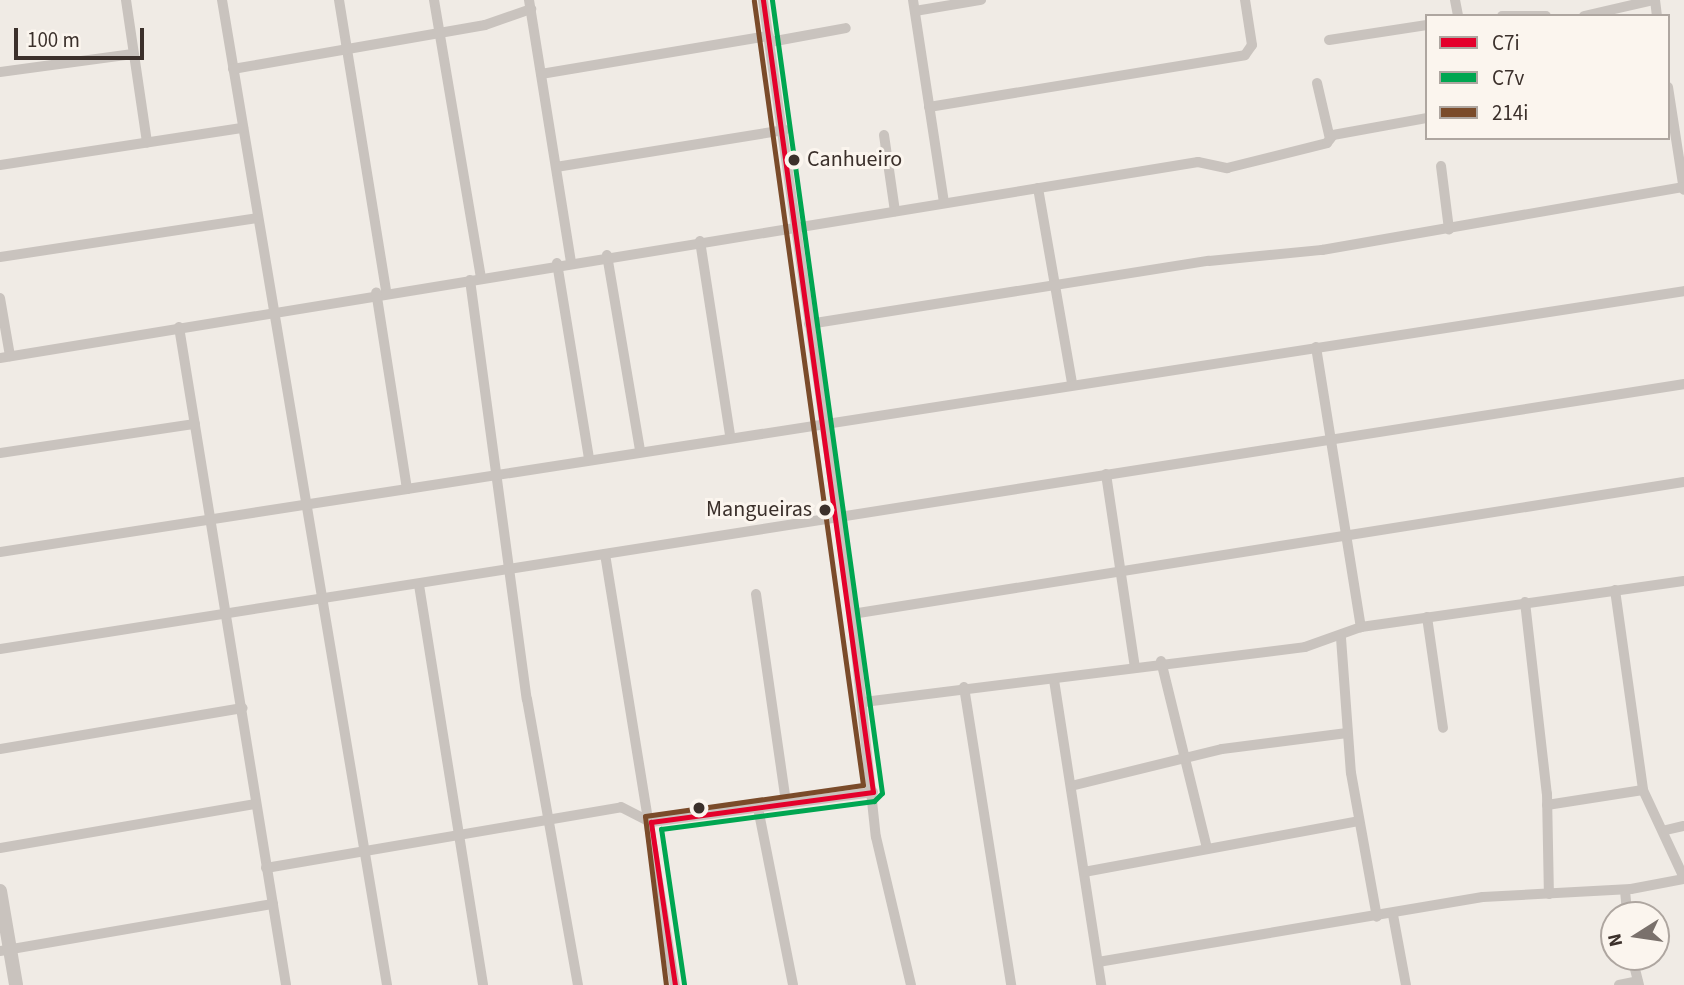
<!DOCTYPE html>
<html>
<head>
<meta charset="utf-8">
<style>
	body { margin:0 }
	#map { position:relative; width:1684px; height:985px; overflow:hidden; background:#f0ebe5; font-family:"Source Sans 3",sans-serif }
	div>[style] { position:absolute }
	.minor>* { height:10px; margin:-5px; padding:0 5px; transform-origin:5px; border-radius:5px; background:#c9c3be }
	.tertiary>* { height:14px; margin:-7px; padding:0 7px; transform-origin:7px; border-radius:7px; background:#c9c3be }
	.bus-1>* { height:5px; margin:-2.5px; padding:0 2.5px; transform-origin:2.5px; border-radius:2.5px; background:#e4002b }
	.bus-2>* { height:5px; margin:-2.5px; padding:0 2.5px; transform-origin:2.5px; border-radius:2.5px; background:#00a651 }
	.bus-3>* { height:5px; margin:-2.5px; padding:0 2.5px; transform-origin:2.5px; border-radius:2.5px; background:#7a4b2a }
	.dots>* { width:19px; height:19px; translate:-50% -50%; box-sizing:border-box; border:4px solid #fbf5ee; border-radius:50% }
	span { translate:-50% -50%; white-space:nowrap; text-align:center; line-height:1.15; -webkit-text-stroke:6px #fbf5ee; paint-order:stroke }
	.bus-label { font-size:22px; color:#3b302b }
	.left { translate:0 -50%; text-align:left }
	.right { translate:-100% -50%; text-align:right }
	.legend { position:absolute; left:1425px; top:14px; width:245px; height:126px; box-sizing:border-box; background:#fbf5ee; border:2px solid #aea6a0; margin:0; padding:9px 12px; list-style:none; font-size:21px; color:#3b302b }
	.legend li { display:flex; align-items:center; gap:14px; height:35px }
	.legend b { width:35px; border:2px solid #aea6a0 }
	.north { position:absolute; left:1600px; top:901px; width:70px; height:70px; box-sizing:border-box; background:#fbf5ee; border:2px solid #aea6a0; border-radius:50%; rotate:258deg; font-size:19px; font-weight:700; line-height:28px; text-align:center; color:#3b302b }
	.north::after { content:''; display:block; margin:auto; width:24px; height:32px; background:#7a716c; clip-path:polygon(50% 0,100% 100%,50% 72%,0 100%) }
	.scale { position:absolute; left:14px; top:28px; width:130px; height:32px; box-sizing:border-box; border:4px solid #3b302b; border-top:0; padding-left:9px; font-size:21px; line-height:24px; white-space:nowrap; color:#3b302b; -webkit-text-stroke:5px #fbf5ee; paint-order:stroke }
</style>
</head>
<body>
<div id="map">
	<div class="minor">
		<div style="left:126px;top:0;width:144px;rotate:81.6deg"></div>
		<div style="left:222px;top:0;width:999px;rotate:80.49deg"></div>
		<div style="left:339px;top:0;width:294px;rotate:80.8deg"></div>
		<div style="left:434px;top:0;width:282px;rotate:80.4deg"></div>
		<div style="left:529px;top:0;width:264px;rotate:80.9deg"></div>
		<div style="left:763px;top:0;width:620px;rotate:81.75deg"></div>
		<div style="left:852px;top:614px;width:224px;rotate:83.9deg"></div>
		<div style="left:876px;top:837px;width:152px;rotate:76.7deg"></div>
		<div style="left:913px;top:0;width:204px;rotate:81.3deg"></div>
		<div style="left:1455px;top:0;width:16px;rotate:79deg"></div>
		<div style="left:1655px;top:0;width:16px;rotate:83deg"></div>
		<div style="left:915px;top:11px;width:67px;rotate:-9.5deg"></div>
		<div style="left:1502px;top:16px;width:44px"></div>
		<div style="left:1584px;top:16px;width:72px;rotate:-12.9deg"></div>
		<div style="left:1329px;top:40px;width:99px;rotate:-8.7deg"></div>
		<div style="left:770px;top:42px;width:77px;rotate:-10.4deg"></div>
		<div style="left:233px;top:69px;width:256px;rotate:-9.9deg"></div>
		<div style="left:485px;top:25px;width:49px;rotate:-19.2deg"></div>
		<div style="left:0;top:72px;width:134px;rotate:-7.7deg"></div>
		<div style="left:541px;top:74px;width:231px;rotate:-9.5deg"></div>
		<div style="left:1317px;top:83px;width:57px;rotate:76.9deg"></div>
		<div style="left:1668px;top:87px;width:104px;rotate:81.2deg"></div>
		<div style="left:929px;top:107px;width:320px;rotate:-9.3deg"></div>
		<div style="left:1245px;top:55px;width:12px;rotate:-55deg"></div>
		<div style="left:1252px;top:45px;width:46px;rotate:-98.8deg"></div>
		<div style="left:884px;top:135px;width:77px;rotate:81.8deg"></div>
		<div style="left:0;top:165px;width:246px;rotate:-8.7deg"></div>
		<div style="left:1441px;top:166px;width:64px;rotate:82.8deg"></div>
		<div style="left:556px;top:167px;width:232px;rotate:-9.2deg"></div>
		<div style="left:1038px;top:188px;width:198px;rotate:80.1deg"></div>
		<div style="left:700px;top:241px;width:196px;rotate:81.2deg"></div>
		<div style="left:607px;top:255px;width:199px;rotate:80.4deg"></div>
		<div style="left:0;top:257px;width:260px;rotate:-8.6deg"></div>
		<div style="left:557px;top:263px;width:199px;rotate:80.7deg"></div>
		<div style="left:470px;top:280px;width:423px;rotate:82.3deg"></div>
		<div style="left:527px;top:699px;width:291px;rotate:79.9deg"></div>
		<div style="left:0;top:298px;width:59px;rotate:80.2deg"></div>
		<div style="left:809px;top:324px;width:405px;rotate:-9deg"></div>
		<div style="left:1209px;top:261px;width:114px;rotate:-5.6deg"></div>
		<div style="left:1322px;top:250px;width:366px;rotate:-9.9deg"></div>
		<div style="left:179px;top:327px;width:667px;rotate:80.76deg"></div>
		<div style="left:1316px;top:347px;width:284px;rotate:80.9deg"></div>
		<div style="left:0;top:358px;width:1214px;rotate:-9.29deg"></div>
		<div style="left:1198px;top:162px;width:30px;rotate:12deg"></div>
		<div style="left:1227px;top:168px;width:103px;rotate:-14deg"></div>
		<div style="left:1327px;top:143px;width:10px;rotate:-53deg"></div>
		<div style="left:1333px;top:135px;width:96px;rotate:-10.3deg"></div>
		<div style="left:0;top:453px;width:197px;rotate:-8.5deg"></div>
		<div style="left:1106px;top:474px;width:195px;rotate:81.5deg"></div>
		<div style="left:407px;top:489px;width:1292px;rotate:-8.81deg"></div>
		<div style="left:0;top:552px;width:412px;rotate:-8.8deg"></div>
		<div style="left:407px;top:489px;width:199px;rotate:-98.9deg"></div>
		<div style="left:605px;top:554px;width:437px;rotate:80.8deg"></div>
		<div style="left:419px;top:585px;width:405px;rotate:80.9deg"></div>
		<div style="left:1615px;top:590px;width:202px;rotate:82deg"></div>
		<div style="left:1643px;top:790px;width:97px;rotate:65deg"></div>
		<div style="left:756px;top:594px;width:211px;rotate:81.8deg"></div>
		<div style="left:1525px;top:602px;width:193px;rotate:83.5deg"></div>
		<div style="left:1547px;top:794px;width:100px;rotate:88.9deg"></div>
		<div style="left:852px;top:614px;width:842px;rotate:-9.02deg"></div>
		<div style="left:1427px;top:617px;width:112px;rotate:81.8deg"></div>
		<div style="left:1341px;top:638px;width:135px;rotate:85.8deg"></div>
		<div style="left:1351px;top:773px;width:146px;rotate:79.8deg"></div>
		<div style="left:0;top:649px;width:1705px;rotate:-8.94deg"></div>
		<div style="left:1161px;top:661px;width:193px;rotate:76.2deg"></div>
		<div style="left:1054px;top:680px;width:309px;rotate:81.2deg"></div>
		<div style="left:964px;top:687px;width:302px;rotate:81deg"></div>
		<div style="left:864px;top:702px;width:444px;rotate:-7.1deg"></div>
		<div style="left:1305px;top:647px;width:59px;rotate:-19.7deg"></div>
		<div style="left:1361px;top:627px;width:326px;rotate:-8.1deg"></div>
		<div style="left:0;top:749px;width:246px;rotate:-9.6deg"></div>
		<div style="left:1071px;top:786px;width:155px;rotate:-13.8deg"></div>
		<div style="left:1222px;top:749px;width:126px;rotate:-7.3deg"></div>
		<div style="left:1547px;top:805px;width:97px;rotate:-8.9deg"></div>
		<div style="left:758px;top:808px;width:180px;rotate:78.8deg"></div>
		<div style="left:1666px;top:830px;width:18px;rotate:-13deg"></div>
		<div style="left:0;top:848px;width:258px;rotate:-9.8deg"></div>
		<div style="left:266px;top:868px;width:360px;rotate:-9.7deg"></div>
		<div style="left:621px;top:807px;width:34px;rotate:27deg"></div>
		<div style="left:651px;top:822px;width:224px;rotate:-7.7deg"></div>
		<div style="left:1084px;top:872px;width:279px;rotate:-10.5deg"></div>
		<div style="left:1625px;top:890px;width:25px;rotate:85deg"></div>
		<div style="left:1393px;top:915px;width:71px;rotate:79.5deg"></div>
		<div style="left:0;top:951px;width:277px;rotate:-9.8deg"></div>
		<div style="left:1632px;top:957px;width:29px;rotate:76deg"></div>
		<div style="left:1098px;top:962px;width:390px;rotate:-9.6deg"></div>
		<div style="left:1483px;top:897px;width:148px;rotate:-3.1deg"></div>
		<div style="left:1631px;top:889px;width:54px;rotate:-10.7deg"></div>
		<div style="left:1619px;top:985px;width:19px;rotate:-12deg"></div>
	</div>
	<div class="tertiary">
		<div style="left:0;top:891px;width:95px;rotate:80.3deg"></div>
	</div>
	<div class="bus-1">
		<div style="left:675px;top:985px;width:165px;rotate:-98.4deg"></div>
		<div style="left:651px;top:822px;width:224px;rotate:-7.7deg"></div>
		<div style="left:873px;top:792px;width:800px;rotate:-97.91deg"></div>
	</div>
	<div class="bus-2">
		<div style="left:684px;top:984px;width:157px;rotate:-98.4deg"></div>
		<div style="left:661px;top:829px;width:215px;rotate:-7.5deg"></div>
		<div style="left:874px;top:801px;width:11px;rotate:-45deg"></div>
		<div style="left:882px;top:793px;width:801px;rotate:-97.9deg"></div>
	</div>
	<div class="bus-3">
		<div style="left:666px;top:985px;width:170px;rotate:-97.1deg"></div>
		<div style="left:645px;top:816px;width:220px;rotate:-8.1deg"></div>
		<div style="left:863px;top:785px;width:792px;rotate:-97.92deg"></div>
	</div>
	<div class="dots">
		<div style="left:794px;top:160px;background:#3b302b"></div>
		<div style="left:825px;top:510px;background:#3b302b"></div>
		<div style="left:699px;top:808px;background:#3b302b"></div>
	</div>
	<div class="bus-label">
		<span class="left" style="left:807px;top:160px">Canhueiro</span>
		<span class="right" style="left:812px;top:510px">Mangueiras</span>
	</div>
	<ul class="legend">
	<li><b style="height:9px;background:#e4002b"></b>C7i</li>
	<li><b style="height:9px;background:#00a651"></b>C7v</li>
	<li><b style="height:9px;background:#7a4b2a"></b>214i</li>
	</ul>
	<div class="north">N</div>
	<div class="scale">100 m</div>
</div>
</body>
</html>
